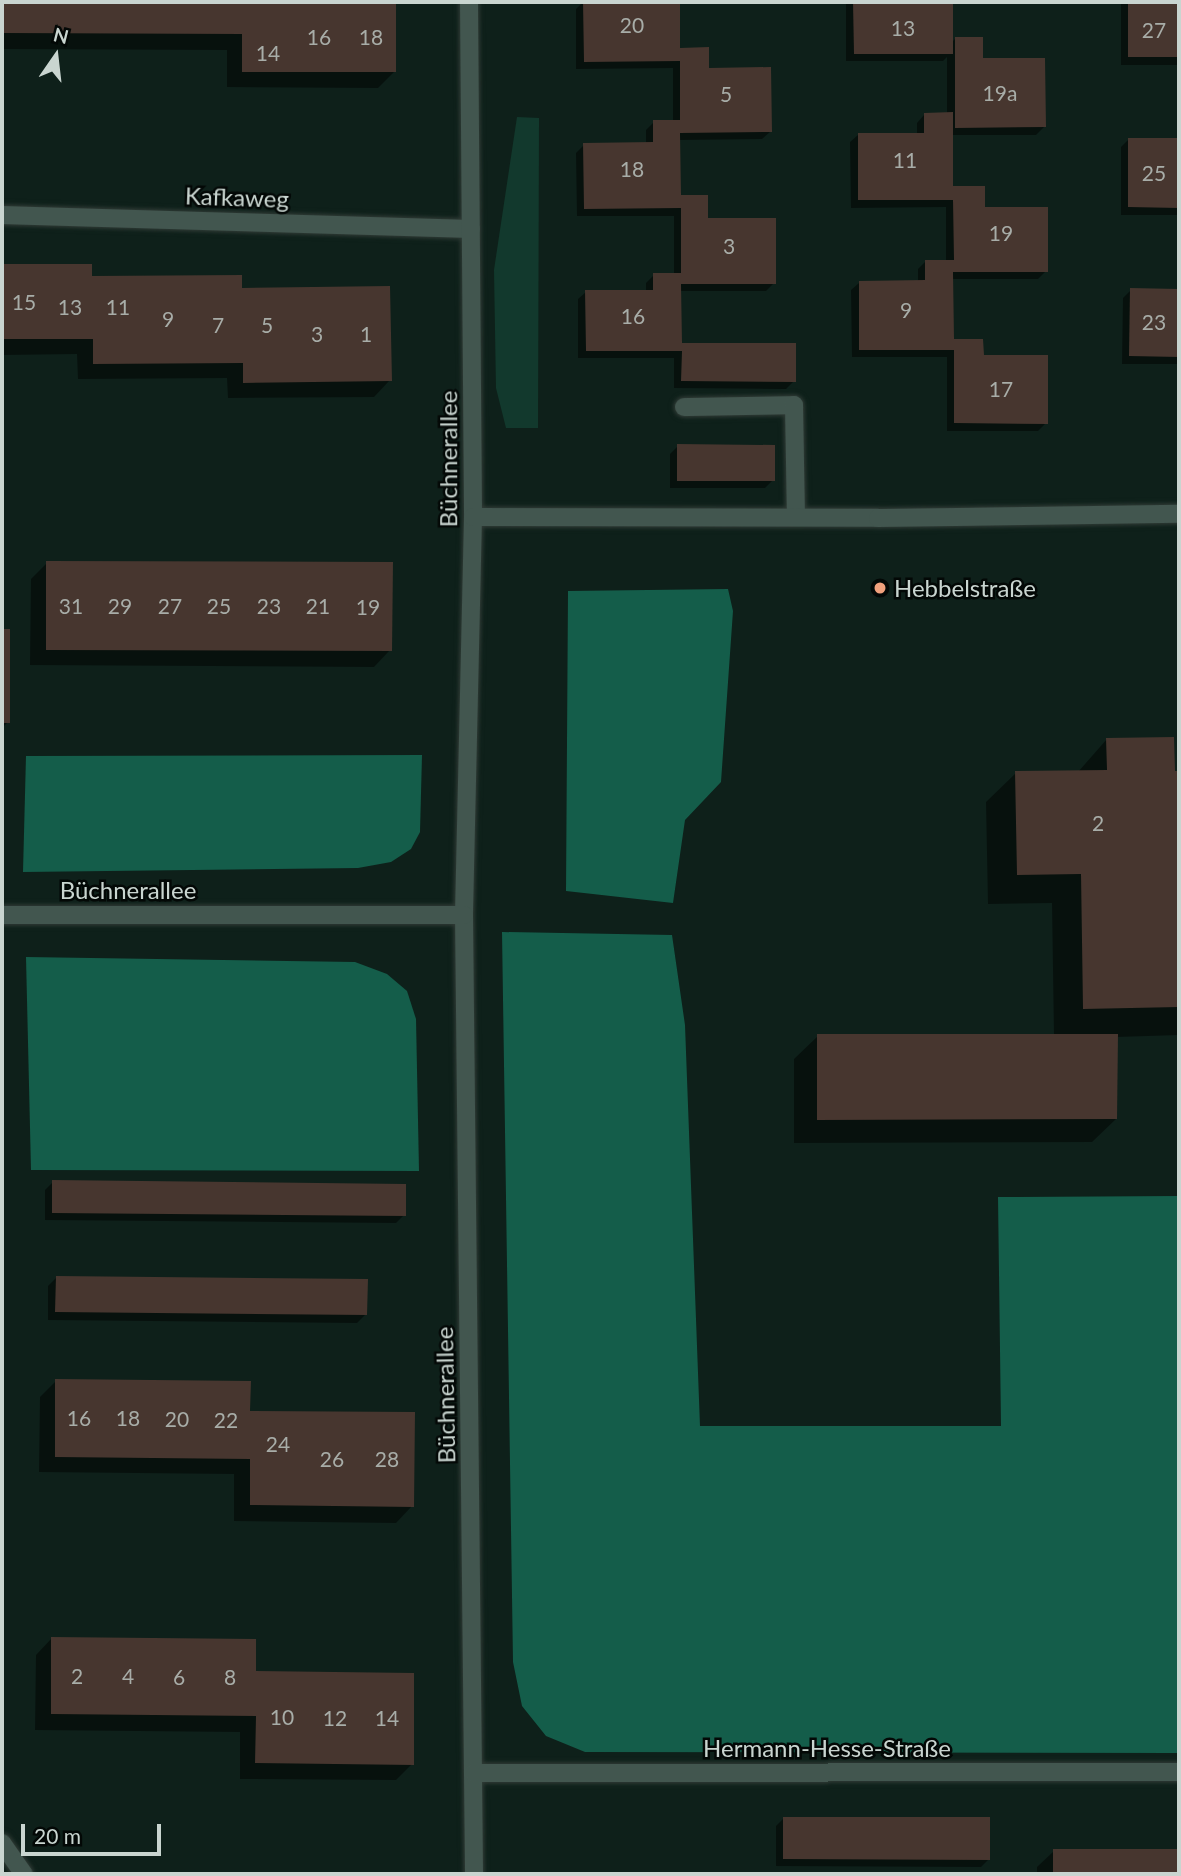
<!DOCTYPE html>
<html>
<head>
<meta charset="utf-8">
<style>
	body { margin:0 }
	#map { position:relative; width:1181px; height:1876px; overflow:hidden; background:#0e201a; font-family:Lato,sans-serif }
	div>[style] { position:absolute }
	.green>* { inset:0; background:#12392d }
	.forest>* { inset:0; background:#145d4a }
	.shadow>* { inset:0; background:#0007 }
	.building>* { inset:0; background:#47362f }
	.roads { filter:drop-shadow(0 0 2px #303b36) drop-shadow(0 0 2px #303b36) }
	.service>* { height:18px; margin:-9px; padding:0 9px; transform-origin:9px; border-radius:9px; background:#42564f }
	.minor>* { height:18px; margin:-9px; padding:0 9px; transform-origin:9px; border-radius:9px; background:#42564f }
	.tertiary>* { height:18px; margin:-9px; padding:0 9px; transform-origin:9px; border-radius:9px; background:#42564f }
	.dots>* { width:19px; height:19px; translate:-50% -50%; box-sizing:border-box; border:4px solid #030806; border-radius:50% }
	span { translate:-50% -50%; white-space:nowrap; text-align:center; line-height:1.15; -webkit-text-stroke:5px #030806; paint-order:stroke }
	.number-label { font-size:21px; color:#a8ada8 }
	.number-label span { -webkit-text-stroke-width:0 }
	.street-label { font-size:24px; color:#c9d5d0 }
	.poi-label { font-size:24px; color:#c9d5d0 }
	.left { translate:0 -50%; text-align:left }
	.frame { position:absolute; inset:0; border:4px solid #c9d5d0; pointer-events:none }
	.north { position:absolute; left:21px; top:21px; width:70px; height:70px; -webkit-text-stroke:5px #030806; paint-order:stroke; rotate:14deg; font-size:19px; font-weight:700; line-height:28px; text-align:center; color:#c9d5d0 }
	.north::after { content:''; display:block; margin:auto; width:24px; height:32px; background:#c9d5d0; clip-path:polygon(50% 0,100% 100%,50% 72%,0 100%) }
	.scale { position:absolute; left:21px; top:1824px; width:140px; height:32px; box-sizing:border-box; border:4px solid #c9d5d0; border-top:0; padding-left:9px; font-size:21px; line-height:24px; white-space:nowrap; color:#c9d5d0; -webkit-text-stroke:5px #030806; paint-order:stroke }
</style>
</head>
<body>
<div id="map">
	<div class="green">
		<div style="clip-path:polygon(517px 117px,539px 118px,538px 428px,506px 428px,496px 388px,494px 270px)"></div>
	</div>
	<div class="forest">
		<div style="clip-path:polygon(728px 589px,733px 611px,721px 782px,685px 820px,673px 903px,566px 891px,568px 591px)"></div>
		<div style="clip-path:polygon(422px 755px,420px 832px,411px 849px,391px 862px,358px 868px,23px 872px,26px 756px)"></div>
		<div style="clip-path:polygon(502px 932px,672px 935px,685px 1025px,700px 1426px,1001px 1426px,998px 1197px,1179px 1196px,1179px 1753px,585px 1752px,546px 1736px,522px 1706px,513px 1662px)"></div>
		<div style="clip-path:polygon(26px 957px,355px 962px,387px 974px,407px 991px,416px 1019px,419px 1171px,31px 1170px)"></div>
	</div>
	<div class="shadow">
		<div style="clip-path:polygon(2px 2px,395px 2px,394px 72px,378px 88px,227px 87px,227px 50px,2px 49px)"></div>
		<div style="clip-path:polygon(583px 2px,678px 2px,678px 49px,707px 69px,770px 132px,762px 139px,678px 140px,679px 196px,774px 283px,766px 291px,679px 291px,680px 344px,794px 381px,786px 389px,674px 388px,674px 358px,578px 358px,578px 299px,586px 292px,646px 292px,646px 283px,654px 275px,674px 275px,674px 216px,577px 216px,576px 153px,584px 145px,646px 144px,646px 130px,654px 122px,673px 122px,673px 68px,576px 69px,576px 9px)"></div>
		<div style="clip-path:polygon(846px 2px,951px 2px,951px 43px,955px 39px,981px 60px,1044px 127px,1036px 135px,951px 135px,951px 188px,984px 209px,1046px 271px,1038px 279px,952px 279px,952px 341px,982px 357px,1046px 423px,1038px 431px,947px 431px,947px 357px,852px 357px,851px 290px,859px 283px,918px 282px,918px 269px,926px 261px,946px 261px,946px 207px,851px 208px,850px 142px,858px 135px,917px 134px,917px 123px,924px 115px,947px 114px,947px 57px,943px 61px,846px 61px)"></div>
		<div style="clip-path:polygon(1121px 2px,1179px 2px,1179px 65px,1121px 65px)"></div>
		<div style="clip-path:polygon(1129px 139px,1179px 140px,1179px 215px,1121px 215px,1121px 147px)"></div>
		<div style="clip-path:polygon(2px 266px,90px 266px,91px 278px,241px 290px,390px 380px,374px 397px,228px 398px,227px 378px,78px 379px,77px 354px,2px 355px)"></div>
		<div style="clip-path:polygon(1131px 290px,1179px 290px,1179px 364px,1122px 364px,1123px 298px)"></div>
		<div style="clip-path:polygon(678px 446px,773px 480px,765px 488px,670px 488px,670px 454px)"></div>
		<div style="clip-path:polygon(47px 563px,390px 650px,374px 667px,30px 665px,31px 579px)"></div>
		<div style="clip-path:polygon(2px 631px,8px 631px,8px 722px,2px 728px)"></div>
		<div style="clip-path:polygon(1107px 739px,1174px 773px,1179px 773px,1179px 1035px,1116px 1037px,1116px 1119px,1092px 1142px,794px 1143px,794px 1059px,818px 1036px,1054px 1035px,1052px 903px,988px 904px,986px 802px,1016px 773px,1078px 772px)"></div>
		<div style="clip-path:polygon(53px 1182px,404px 1215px,396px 1223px,45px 1220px,45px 1190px)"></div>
		<div style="clip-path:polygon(56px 1278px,365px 1315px,357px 1323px,48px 1320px,48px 1286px)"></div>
		<div style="clip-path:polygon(56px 1381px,249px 1413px,412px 1506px,396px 1523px,234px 1521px,234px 1474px,39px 1472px,40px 1397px)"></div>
		<div style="clip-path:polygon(52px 1638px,254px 1673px,412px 1764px,396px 1780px,240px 1779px,240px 1732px,35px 1730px,36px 1655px)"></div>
		<div style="clip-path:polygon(784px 1818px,989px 1859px,981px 1867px,776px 1866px,776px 1826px)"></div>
		<div style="clip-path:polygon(1054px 1851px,1179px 1851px,1179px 1874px,1037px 1874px,1037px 1867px)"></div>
	</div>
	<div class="building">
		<div style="clip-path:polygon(2px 2px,396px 2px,396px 72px,242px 72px,242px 34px,2px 33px)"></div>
		<div style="clip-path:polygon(583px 2px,680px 2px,680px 48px,709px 47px,709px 68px,771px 67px,772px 132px,680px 133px,681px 195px,708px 195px,708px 218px,776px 218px,776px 284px,681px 284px,682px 343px,796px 343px,796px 382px,681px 381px,682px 351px,586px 351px,585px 290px,653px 290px,653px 273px,681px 273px,681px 208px,584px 209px,583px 143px,653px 142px,653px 120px,680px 120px,680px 61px,584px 62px)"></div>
		<div style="clip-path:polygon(853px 2px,953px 2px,953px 54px,854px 54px)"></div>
		<div style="clip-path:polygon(1128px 2px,1179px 2px,1179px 57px,1128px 57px)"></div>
		<div style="clip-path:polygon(955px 37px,983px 37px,983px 58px,1045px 58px,1046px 127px,955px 128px)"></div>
		<div style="clip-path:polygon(953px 112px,953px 186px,985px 186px,985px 207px,1048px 207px,1048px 272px,953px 272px,954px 339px,983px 339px,984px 355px,1048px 355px,1048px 424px,954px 423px,954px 350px,859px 350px,859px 281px,925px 280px,925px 260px,954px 260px,953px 200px,858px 200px,858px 133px,924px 133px,924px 113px)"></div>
		<div style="clip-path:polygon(1128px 138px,1179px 138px,1179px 208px,1128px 207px)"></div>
		<div style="clip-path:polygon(2px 264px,92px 264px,92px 276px,242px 275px,242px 288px,390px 286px,392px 381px,243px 383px,243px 363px,93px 364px,93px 339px,2px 339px)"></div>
		<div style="clip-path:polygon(1130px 288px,1179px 289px,1179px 357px,1129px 356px)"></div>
		<div style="clip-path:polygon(677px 444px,775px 445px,775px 481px,677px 481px)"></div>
		<div style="clip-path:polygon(46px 561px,393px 562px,392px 651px,46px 650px)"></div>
		<div style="clip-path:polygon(2px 629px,10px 629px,10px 723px,2px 723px)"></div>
		<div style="clip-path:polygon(1174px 737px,1175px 771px,1179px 771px,1179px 1007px,1083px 1009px,1081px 874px,1017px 875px,1015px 771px,1107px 770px,1106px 738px)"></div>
		<div style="clip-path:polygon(817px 1034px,1118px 1034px,1117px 1119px,817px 1120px)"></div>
		<div style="clip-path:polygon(52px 1180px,406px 1184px,406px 1216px,52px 1213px)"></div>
		<div style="clip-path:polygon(56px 1276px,368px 1279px,367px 1315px,55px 1312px)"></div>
		<div style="clip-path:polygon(55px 1379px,251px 1381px,250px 1411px,415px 1412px,414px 1507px,250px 1505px,250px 1459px,55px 1457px)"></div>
		<div style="clip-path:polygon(51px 1637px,256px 1639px,256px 1671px,414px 1673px,414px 1765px,255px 1763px,256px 1716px,51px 1714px)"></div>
		<div style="clip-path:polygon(783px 1817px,990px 1817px,990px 1860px,783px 1859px)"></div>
		<div style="clip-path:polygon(1053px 1849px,1179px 1849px,1179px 1874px,1053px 1874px)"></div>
	</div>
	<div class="roads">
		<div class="service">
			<div style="left:684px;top:407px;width:110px;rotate:-1deg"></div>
			<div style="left:794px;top:405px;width:111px;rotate:89deg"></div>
		</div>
		<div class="minor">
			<div style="left:2px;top:215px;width:469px;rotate:1.7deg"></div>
			<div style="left:473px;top:517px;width:398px;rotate:91.3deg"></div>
			<div style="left:464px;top:915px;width:959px;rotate:89.4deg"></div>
			<div style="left:2px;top:915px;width:462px"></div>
			<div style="left:474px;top:1773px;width:705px;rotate:-0.08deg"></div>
			<div style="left:2px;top:1843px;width:38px;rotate:55deg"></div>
		</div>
		<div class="tertiary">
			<div style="left:469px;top:2px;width:515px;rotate:89.55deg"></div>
			<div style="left:473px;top:517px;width:405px;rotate:0.1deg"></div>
			<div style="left:878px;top:518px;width:301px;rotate:-0.8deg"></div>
		</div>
	</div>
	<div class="dots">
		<div style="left:880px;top:588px;background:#f1a17d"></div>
	</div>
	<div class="number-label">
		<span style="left:632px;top:25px">20</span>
		<span style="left:903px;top:28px">13</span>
		<span style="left:1154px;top:30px">27</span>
		<span style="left:319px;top:37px">16</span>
		<span style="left:371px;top:37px">18</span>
		<span style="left:268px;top:53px">14</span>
		<span style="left:1000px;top:93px">19a</span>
		<span style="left:726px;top:94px">5</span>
		<span style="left:905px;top:160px">11</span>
		<span style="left:632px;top:169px">18</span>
		<span style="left:1154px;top:173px">25</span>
		<span style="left:1001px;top:233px">19</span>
		<span style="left:729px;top:246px">3</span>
		<span style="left:24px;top:302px">15</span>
		<span style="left:70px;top:307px">13</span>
		<span style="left:118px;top:307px">11</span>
		<span style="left:906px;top:310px">9</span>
		<span style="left:633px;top:316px">16</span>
		<span style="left:168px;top:319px">9</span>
		<span style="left:1154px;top:322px">23</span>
		<span style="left:218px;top:325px">7</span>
		<span style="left:267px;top:325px">5</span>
		<span style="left:317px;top:334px">3</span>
		<span style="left:366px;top:334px">1</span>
		<span style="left:1001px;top:389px">17</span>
		<span style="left:71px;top:606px">31</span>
		<span style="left:120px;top:606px">29</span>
		<span style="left:170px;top:606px">27</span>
		<span style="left:219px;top:606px">25</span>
		<span style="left:269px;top:606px">23</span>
		<span style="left:318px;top:606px">21</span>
		<span style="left:368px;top:607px">19</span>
		<span style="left:1098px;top:823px">2</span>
		<span style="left:79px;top:1418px">16</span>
		<span style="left:128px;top:1418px">18</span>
		<span style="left:177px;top:1419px">20</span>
		<span style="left:226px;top:1420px">22</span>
		<span style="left:278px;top:1444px">24</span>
		<span style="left:332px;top:1459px">26</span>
		<span style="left:387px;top:1459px">28</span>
		<span style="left:77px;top:1676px">2</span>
		<span style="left:128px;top:1676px">4</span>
		<span style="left:179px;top:1677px">6</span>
		<span style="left:230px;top:1677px">8</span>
		<span style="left:282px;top:1717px">10</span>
		<span style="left:335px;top:1718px">12</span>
		<span style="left:387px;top:1718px">14</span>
	</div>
	<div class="street-label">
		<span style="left:237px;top:197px;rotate:2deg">Kafkaweg</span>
		<span style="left:448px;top:459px;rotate:-90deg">Büchnerallee</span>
		<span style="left:128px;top:890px">Büchnerallee</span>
		<span style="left:445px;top:1395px;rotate:-91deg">Büchnerallee</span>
		<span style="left:827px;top:1748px">Hermann-Hesse-Straße</span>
	</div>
	<div class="poi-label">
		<span class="left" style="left:894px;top:588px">Hebbelstraße</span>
	</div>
	<div class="frame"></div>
	<div class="north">N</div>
	<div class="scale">20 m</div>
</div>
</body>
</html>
